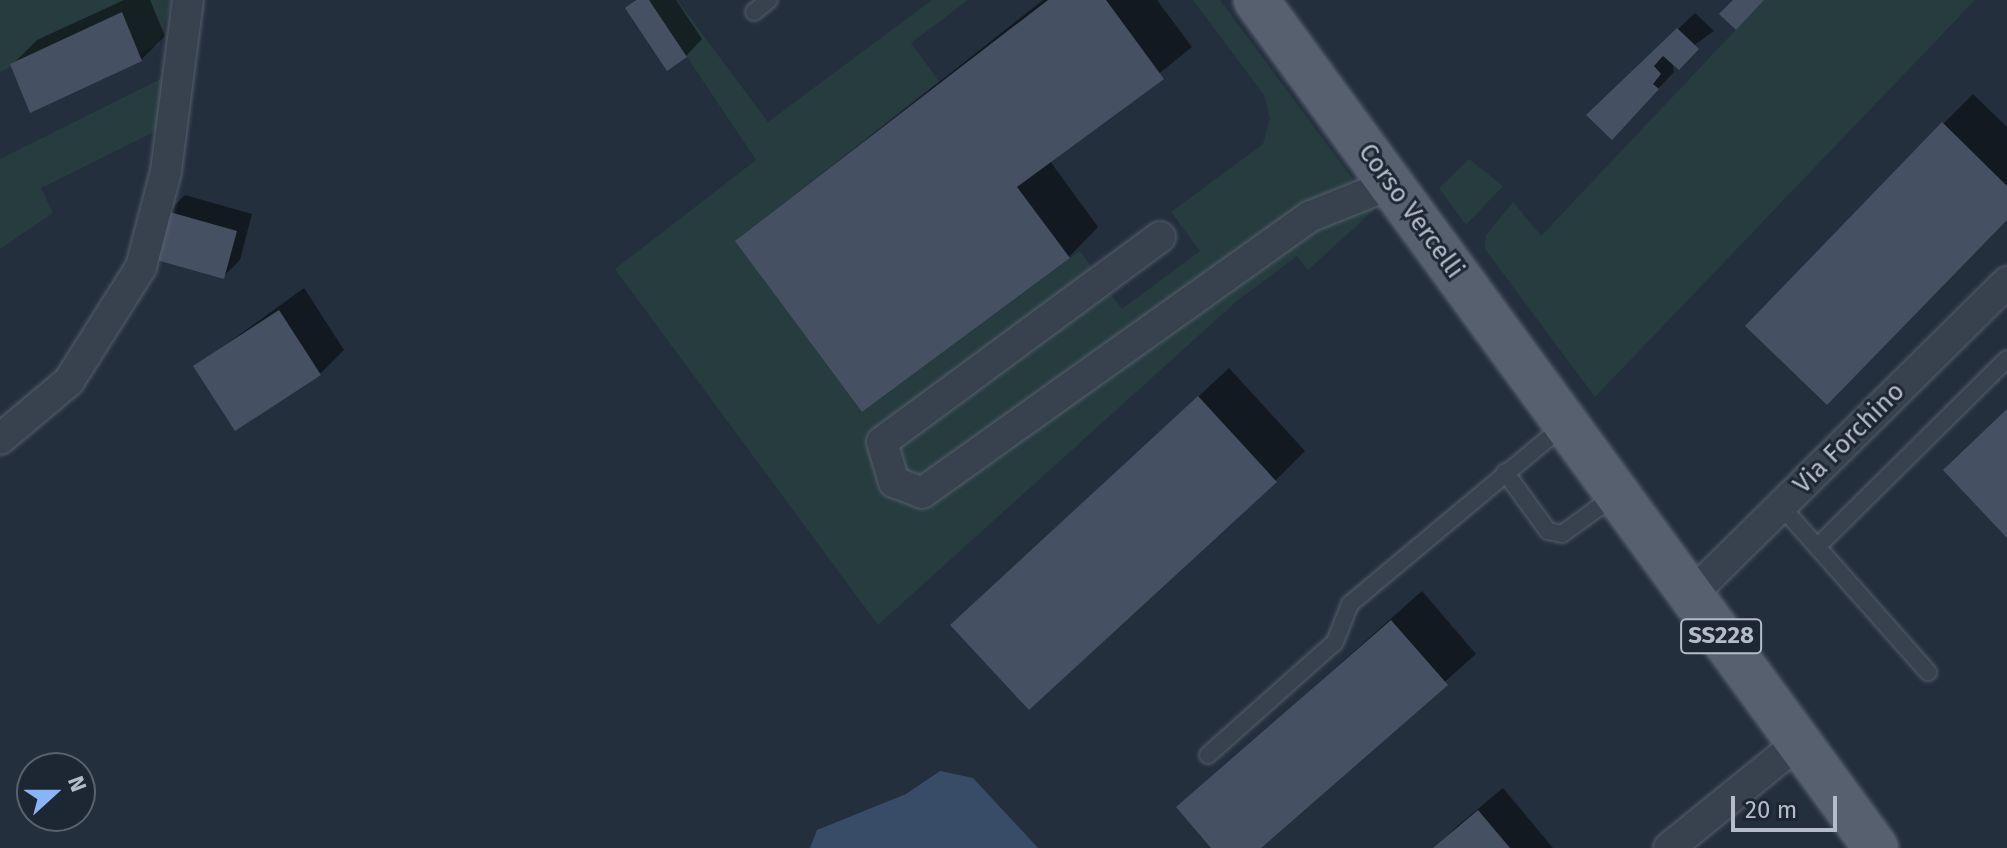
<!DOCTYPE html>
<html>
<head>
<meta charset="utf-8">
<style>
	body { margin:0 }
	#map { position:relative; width:2007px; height:848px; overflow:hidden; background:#242f3e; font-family:"Fira Sans",sans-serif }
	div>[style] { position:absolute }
	.green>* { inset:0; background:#263c3f }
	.water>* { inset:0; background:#394c67 }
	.shadow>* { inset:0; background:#0007 }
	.building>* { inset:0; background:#455162 }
	.roads { filter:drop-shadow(0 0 2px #565f6c) drop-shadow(0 0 2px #565f6c) }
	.service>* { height:16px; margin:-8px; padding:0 8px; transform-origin:8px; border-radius:8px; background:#38414e }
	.minor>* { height:30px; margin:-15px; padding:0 15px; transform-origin:15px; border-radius:15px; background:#38414e }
	.primary>* { height:44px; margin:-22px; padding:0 22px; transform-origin:22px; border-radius:22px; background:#56606e }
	span { translate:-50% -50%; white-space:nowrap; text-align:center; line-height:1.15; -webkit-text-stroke:6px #1d2633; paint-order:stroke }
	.shield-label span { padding:2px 6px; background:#1d2633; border:2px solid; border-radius:6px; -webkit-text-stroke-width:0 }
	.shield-label { font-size:24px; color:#b4bcc9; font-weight:700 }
	.street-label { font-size:26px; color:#b4bcc9 }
	.north { position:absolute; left:16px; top:752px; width:80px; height:80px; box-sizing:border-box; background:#1d2633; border:2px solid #59626f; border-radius:50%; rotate:69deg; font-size:22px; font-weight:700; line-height:32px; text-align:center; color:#b4bcc9 }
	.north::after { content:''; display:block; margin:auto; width:28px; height:36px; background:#8ab4f8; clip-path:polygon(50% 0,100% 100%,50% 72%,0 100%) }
	.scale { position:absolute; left:1731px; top:796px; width:106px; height:36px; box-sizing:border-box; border:4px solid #b4bcc9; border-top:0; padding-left:10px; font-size:24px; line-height:28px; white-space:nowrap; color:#b4bcc9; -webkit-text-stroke:6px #1d2633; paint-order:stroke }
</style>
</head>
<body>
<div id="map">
	<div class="green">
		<div style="clip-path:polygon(0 0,172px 0,159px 45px,139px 53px,121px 13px,0 72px)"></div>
		<div style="clip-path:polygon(649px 0,677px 0,768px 122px,932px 0,968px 0,911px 43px,939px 81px,736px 241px,862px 412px,1080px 251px,1122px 309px,1200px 251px,1171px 212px,1263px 144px,1270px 118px,1264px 95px,1193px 0,1220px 0,1375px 209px,1308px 270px,1297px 256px,1238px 300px,878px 625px,615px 269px,756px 160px)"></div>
		<div style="clip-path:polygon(1764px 0,1975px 0,1595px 397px,1485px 249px,1486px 235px,1513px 202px,1541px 236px)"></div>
		<div style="clip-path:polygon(173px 73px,166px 126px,41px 188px,53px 213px,0 249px,0 159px)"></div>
		<div style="clip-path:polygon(1469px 159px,1503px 186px,1466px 225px,1439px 188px)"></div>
	</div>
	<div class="water">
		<div style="clip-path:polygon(940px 771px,973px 778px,1038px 848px,810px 848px,817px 830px,906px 794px)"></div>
	</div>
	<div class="shadow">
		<div style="clip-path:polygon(124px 0,150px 0,165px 36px,141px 60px,13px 64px,37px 40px)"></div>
		<div style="clip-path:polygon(635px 0,676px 0,702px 39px,686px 56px,628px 8px)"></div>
		<div style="clip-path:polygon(1043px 0,1157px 0,1192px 47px,1050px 161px,1098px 227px,1069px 257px,738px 241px)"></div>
		<div style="clip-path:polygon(1695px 13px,1714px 31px,1672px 61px,1674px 72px,1628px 120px,1605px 98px)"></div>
		<div style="clip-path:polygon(1973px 94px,2007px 127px,2007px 218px,1943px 124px)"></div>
		<div style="clip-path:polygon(185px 195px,252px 214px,240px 260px,223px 277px,168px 212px)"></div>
		<div style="clip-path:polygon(304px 288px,344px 350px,320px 374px,195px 367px)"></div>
		<div style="clip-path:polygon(1229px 368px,1305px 451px,1276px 480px,953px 625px)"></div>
		<div style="clip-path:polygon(1422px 591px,1476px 654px,1258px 848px,1214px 848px,1179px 807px)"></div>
		<div style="clip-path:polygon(1503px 788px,1553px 848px,1435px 848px,1456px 827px)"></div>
	</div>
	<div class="building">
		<div style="clip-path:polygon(636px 0,649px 0,687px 57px,667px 71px,625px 8px)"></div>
		<div style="clip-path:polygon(1048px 0,1106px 0,1164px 79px,1017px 187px,1070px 258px,862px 412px,735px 241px)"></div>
		<div style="clip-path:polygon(1733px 0,1764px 0,1736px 30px,1719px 14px)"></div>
		<div style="clip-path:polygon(122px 12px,142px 61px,30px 113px,10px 64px)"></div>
		<div style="clip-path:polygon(1677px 28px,1699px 49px,1679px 70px,1663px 56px,1654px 66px,1661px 74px,1653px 84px,1659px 89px,1612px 140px,1586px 115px)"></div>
		<div style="clip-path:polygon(1942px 122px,2007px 186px,2007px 220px,1827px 405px,1745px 326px)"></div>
		<div style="clip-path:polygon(166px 211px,237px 231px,224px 279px,153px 259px)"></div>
		<div style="clip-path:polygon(279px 310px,321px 375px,235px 431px,193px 366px)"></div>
		<div style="clip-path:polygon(1198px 396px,1277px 482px,1029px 710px,950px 625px)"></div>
		<div style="clip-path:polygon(2007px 409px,2007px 538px,1943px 470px)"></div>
		<div style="clip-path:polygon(1391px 620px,1448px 685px,1261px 848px,1211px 848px,1176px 807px)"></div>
		<div style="clip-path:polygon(1478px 810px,1510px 848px,1433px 848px)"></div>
	</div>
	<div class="roads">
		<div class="service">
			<div style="left:754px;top:12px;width:19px;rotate:-39deg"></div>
			<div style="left:1505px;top:472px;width:73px;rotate:53.9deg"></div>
			<div style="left:1548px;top:531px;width:14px;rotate:12deg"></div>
			<div style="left:1562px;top:534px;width:67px;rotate:-35.8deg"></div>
			<div style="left:1781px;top:506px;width:222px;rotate:48.5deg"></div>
			<div style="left:1819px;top:545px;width:264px;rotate:-44.7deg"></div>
			<div style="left:1208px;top:755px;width:170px;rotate:-41.7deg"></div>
			<div style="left:1335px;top:642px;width:41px;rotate:-68.5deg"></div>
			<div style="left:1350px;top:604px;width:280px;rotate:-39.9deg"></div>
		</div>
		<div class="minor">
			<div style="left:1160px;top:237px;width:345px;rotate:143.6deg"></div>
			<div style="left:882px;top:442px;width:42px;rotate:73.3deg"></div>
			<div style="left:894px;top:482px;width:30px;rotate:21deg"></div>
			<div style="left:922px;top:493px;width:478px;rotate:-35.5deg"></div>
			<div style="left:1311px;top:216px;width:86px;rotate:-21.8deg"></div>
			<div style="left:0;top:439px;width:90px;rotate:-40deg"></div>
			<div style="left:69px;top:381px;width:135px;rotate:-57.7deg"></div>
			<div style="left:141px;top:267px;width:99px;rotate:-75.4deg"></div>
			<div style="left:166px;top:171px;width:172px;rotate:-82.7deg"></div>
			<div style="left:1691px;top:595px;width:445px;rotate:-44.7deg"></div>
			<div style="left:1669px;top:848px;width:166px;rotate:-39.1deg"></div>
		</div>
		<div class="primary">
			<div style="left:1256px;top:0;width:1050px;rotate:53.83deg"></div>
		</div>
	</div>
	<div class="shield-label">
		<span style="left:1721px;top:636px">SS228</span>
	</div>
	<div class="street-label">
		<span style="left:1411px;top:211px;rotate:54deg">Corso Vercelli</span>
		<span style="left:1849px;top:438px;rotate:-45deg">Via Forchino</span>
	</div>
	<div class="north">N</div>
	<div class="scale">20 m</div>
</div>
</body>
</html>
